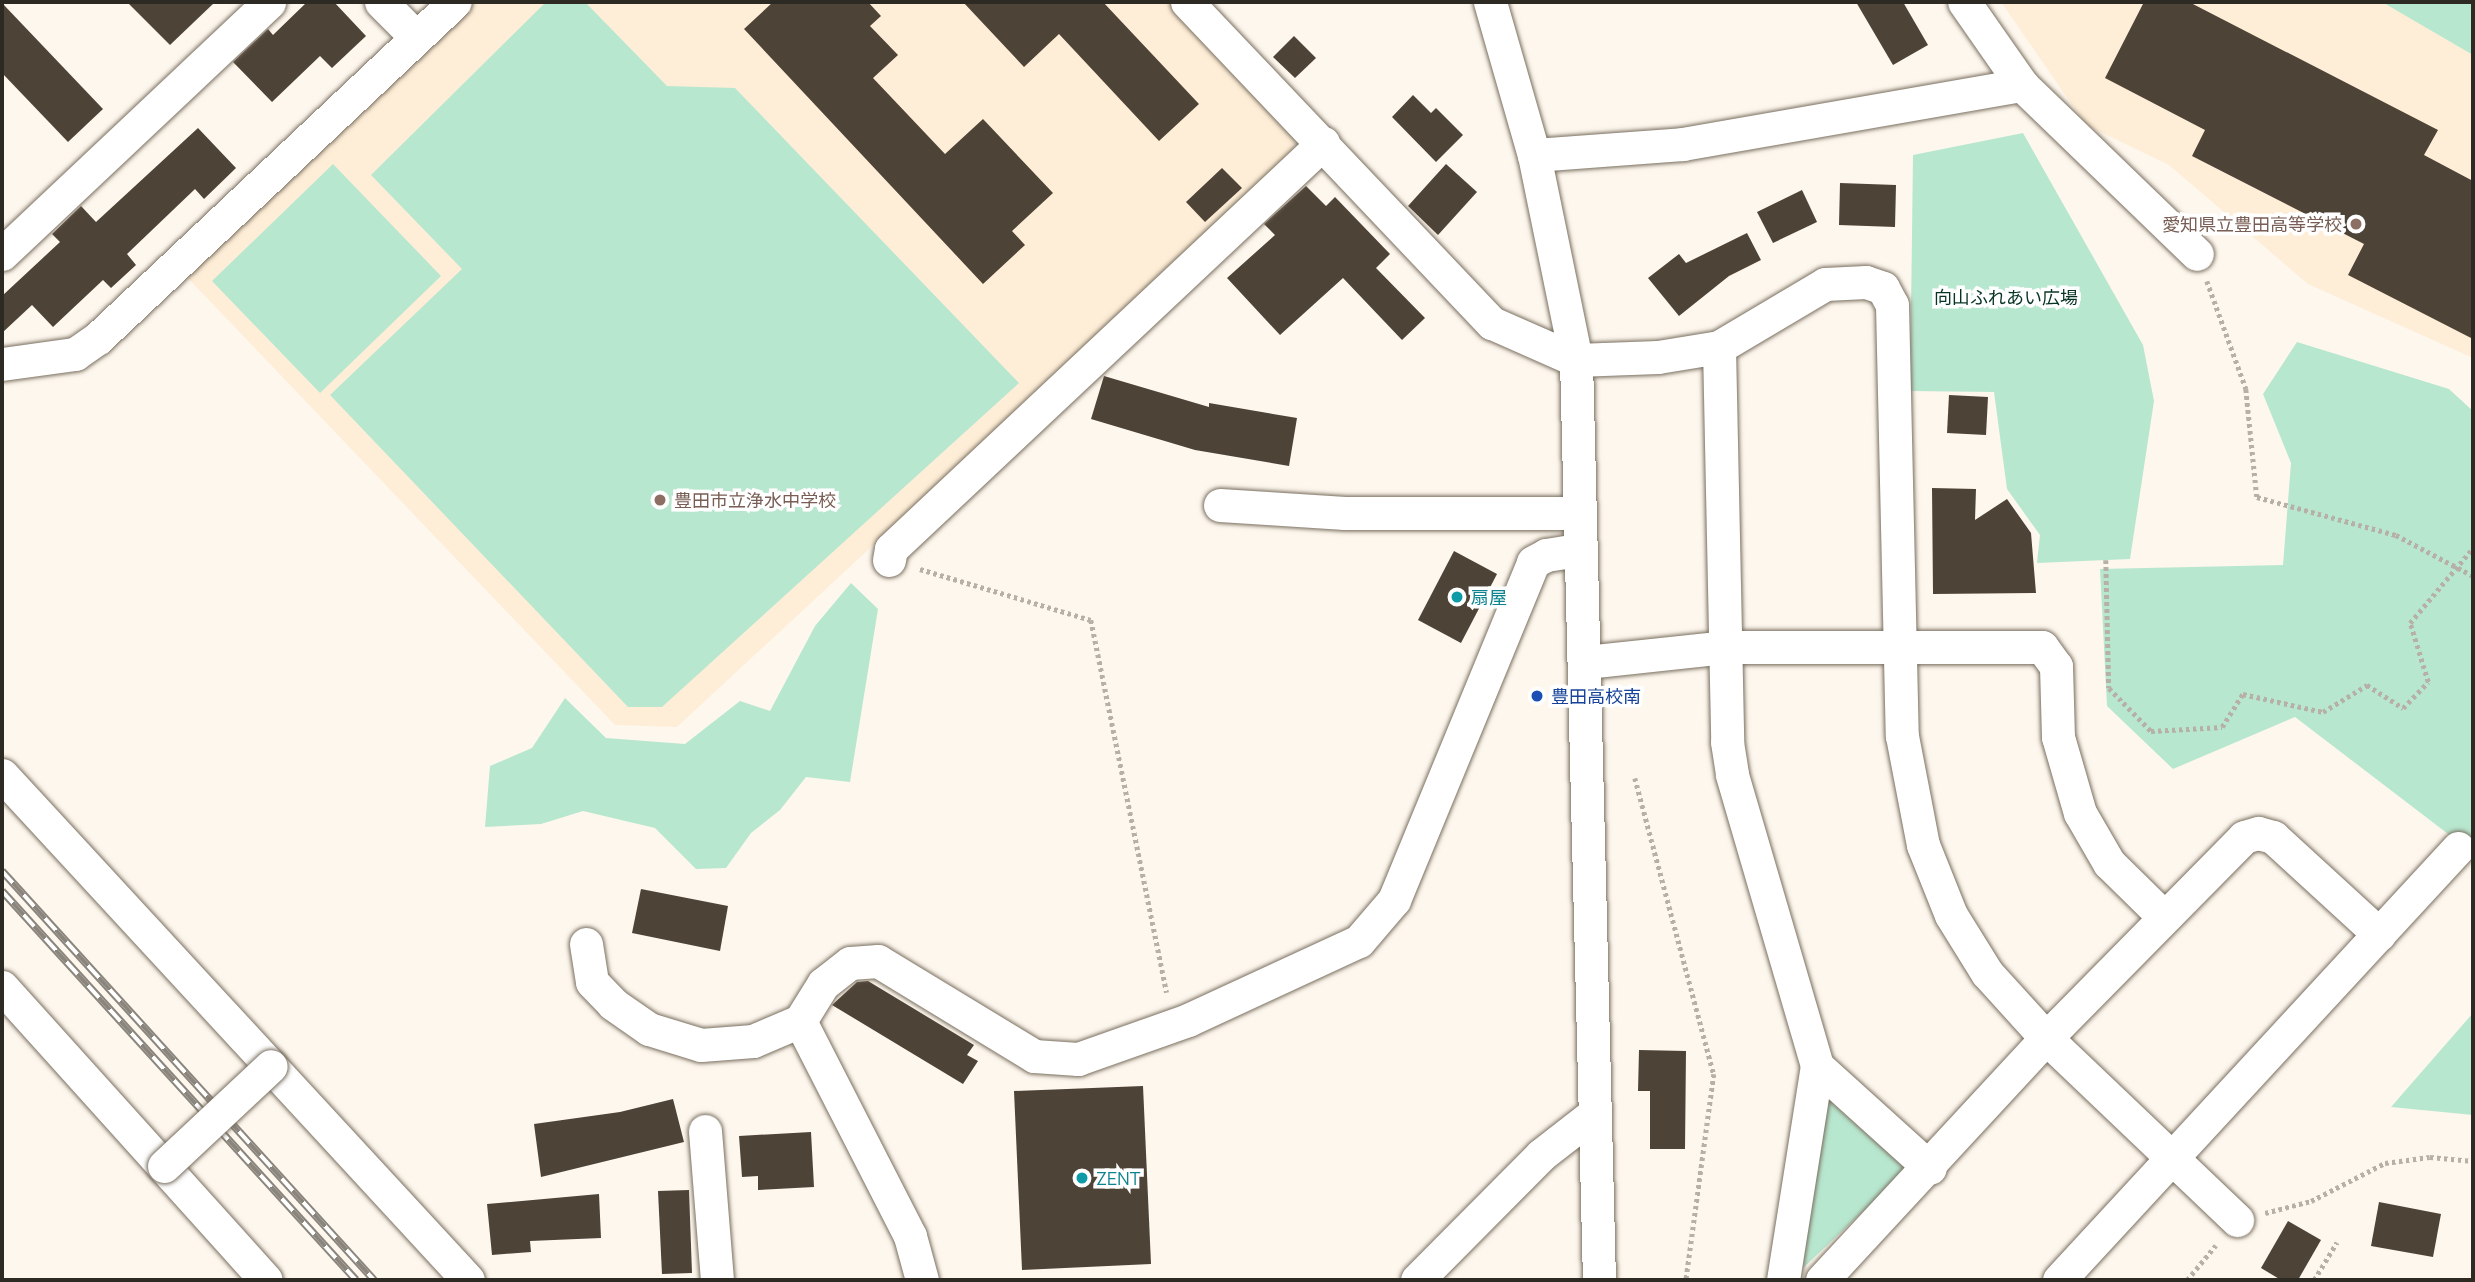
<!DOCTYPE html>
<html>
<head>
<meta charset="utf-8">
<style>
	body { margin:0 }
	#map { position:relative; width:2475px; height:1282px; overflow:hidden; background:#fef7ed; font-family:Manrope,"Noto Sans JP",sans-serif }
	div>[style] { position:absolute }
	.built>* { inset:0; background:#feeed7 }
	.green>* { inset:0; background:#b8e7cf }
	.building>* { inset:0; background:#4e4337 }
	.path>* { height:4.5px; margin-top:-2.25px; transform-origin:0; background:repeating-linear-gradient(90deg,#b6b0a7 0 3.5px,transparent 0 7px) }
	.roads { filter:drop-shadow(0 0 2px #796f60) drop-shadow(0 0 2px #796f60) }
	.minor>* { height:33px; margin:-16.5px; padding:0 16.5px; transform-origin:16.5px; border-radius:16.5px; background:#fff }
	.rail>* { height:8px; margin-top:-4px; transform-origin:0; background:repeating-linear-gradient(90deg,#fff 0 16px,#8a857d 0 32px); box-sizing:border-box; border-block:2px solid #8a857d }
	.bridges { filter:drop-shadow(0 0 2px #796f60) drop-shadow(0 0 2px #796f60) }
	.minor-bridge>* { height:33px; margin:-16.5px; padding:0 16.5px; transform-origin:16.5px; border-radius:16.5px; background:#fff }
	.dots>* { width:19px; height:19px; translate:-50% -50%; box-sizing:border-box; border:4px solid #fff; border-radius:50% }
	span { translate:-50% -50%; white-space:nowrap; text-align:center; line-height:1.15; -webkit-text-stroke:7px #fff; paint-order:stroke }
	.education-label { font-size:18px; color:#785e54 }
	.right { translate:-100% -50%; text-align:right }
	.left { translate:0 -50%; text-align:left }
	.park-label { font-size:18px; color:#073323 }
	.culture-label { font-size:18px; color:#0d838f }
	.transit-label { font-size:18px; color:#164399 }
	.frame { position:absolute; inset:0; border:4px solid #2d2923; pointer-events:none }
</style>
</head>
<body>
<div id="map">
	<div class="built">
		<div style="clip-path:polygon(470px 2px,1169px 2px,1294px 128px,1294px 155px,677px 727px,615px 725px,184px 274px)"></div>
		<div style="clip-path:polygon(2001px 2px,2473px 2px,2473px 358px,2308px 284px,2169px 165px,2086px 125px)"></div>
	</div>
	<div class="green">
		<div style="clip-path:polygon(546px 2px,585px 2px,667px 86px,735px 88px,1019px 383px,662px 707px,628px 707px,330px 395px,462px 269px,371px 175px)"></div>
		<div style="clip-path:polygon(2382px 2px,2473px 2px,2473px 55px)"></div>
		<div style="clip-path:polygon(2023px 133px,2143px 345px,2154px 401px,2130px 559px,2037px 563px,2040px 535px,2007px 489px,1994px 392px,1910px 391px,1913px 155px)"></div>
		<div style="clip-path:polygon(333px 164px,441px 276px,320px 393px,212px 281px)"></div>
		<div style="clip-path:polygon(2297px 342px,2449px 389px,2473px 411px,2473px 853px,2295px 717px,2173px 769px,2107px 706px,2100px 569px,2283px 565px,2291px 463px,2263px 394px)"></div>
		<div style="clip-path:polygon(851px 583px,878px 609px,850px 782px,806px 777px,780px 810px,751px 833px,726px 868px,696px 869px,655px 828px,583px 811px,541px 824px,485px 827px,490px 766px,532px 748px,565px 698px,606px 738px,685px 744px,740px 701px,770px 711px,815px 626px)"></div>
		<div style="clip-path:polygon(2473px 1013px,2473px 1115px,2391px 1107px)"></div>
		<div style="clip-path:polygon(1823px 1095px,1907px 1170px,1803px 1268px)"></div>
	</div>
	<div class="building">
		<div style="clip-path:polygon(127px 2px,215px 2px,170px 45px)"></div>
		<div style="clip-path:polygon(307px 2px,334px 2px,366px 36px,332px 68px,320px 56px,272px 102px,233px 62px,268px 29px,273px 35px)"></div>
		<div style="clip-path:polygon(773px 2px,868px 2px,881px 16px,870px 26px,898px 55px,873px 78px,945px 154px,983px 119px,1053px 193px,1012px 231px,1025px 245px,983px 284px,744px 29px)"></div>
		<div style="clip-path:polygon(963px 2px,1103px 2px,1199px 104px,1159px 141px,1059px 34px,1024px 67px)"></div>
		<div style="clip-path:polygon(1856px 2px,1903px 2px,1928px 45px,1893px 65px)"></div>
		<div style="clip-path:polygon(2144px 2px,2189px 2px,2438px 130px,2424px 155px,2473px 181px,2473px 339px,2348px 275px,2364px 244px,2192px 156px,2205px 130px,2105px 78px)"></div>
		<div style="clip-path:polygon(2px 3px,103px 109px,68px 142px,2px 73px)"></div>
		<div style="clip-path:polygon(1294px 36px,1316px 58px,1295px 78px,1273px 57px)"></div>
		<div style="clip-path:polygon(1413px 95px,1431px 113px,1436px 108px,1463px 135px,1436px 162px,1392px 117px)"></div>
		<div style="clip-path:polygon(198px 128px,236px 168px,204px 199px,195px 189px,127px 254px,136px 265px,111px 288px,103px 280px,53px 327px,32px 305px,2px 333px,2px 296px,60px 242px,52px 234px,81px 206px,96px 222px)"></div>
		<div style="clip-path:polygon(1446px 164px,1477px 192px,1438px 235px,1408px 206px)"></div>
		<div style="clip-path:polygon(1222px 168px,1242px 188px,1205px 222px,1186px 202px)"></div>
		<div style="clip-path:polygon(1840px 183px,1896px 185px,1895px 227px,1839px 225px)"></div>
		<div style="clip-path:polygon(1306px 186px,1326px 206px,1335px 197px,1390px 254px,1376px 268px,1425px 318px,1402px 340px,1343px 278px,1280px 335px,1227px 278px,1275px 235px,1264px 224px)"></div>
		<div style="clip-path:polygon(1802px 190px,1817px 222px,1773px 243px,1757px 212px)"></div>
		<div style="clip-path:polygon(1747px 233px,1761px 260px,1729px 276px,1679px 316px,1648px 278px,1679px 254px,1686px 263px)"></div>
		<div style="clip-path:polygon(1104px 376px,1209px 407px,1209px 403px,1297px 418px,1289px 466px,1195px 450px,1091px 419px)"></div>
		<div style="clip-path:polygon(1949px 395px,1988px 397px,1986px 435px,1947px 433px)"></div>
		<div style="clip-path:polygon(1932px 488px,1976px 489px,1975px 520px,2007px 499px,2031px 533px,2036px 593px,1933px 594px)"></div>
		<div style="clip-path:polygon(1454px 551px,1497px 574px,1461px 643px,1418px 620px)"></div>
		<div style="clip-path:polygon(641px 889px,728px 906px,720px 951px,632px 933px)"></div>
		<div style="clip-path:polygon(868px 981px,974px 1045px,967px 1055px,978px 1061px,963px 1084px,832px 1005px,857px 982px)"></div>
		<div style="clip-path:polygon(1639px 1050px,1686px 1051px,1685px 1149px,1650px 1149px,1650px 1091px,1638px 1091px)"></div>
		<div style="clip-path:polygon(1143px 1086px,1151px 1264px,1022px 1270px,1014px 1091px)"></div>
		<div style="clip-path:polygon(673px 1099px,684px 1142px,541px 1177px,534px 1124px,620px 1112px)"></div>
		<div style="clip-path:polygon(811px 1132px,814px 1187px,758px 1190px,758px 1176px,742px 1177px,739px 1136px)"></div>
		<div style="clip-path:polygon(689px 1190px,692px 1273px,662px 1274px,658px 1191px)"></div>
		<div style="clip-path:polygon(599px 1194px,601px 1238px,530px 1241px,531px 1252px,492px 1255px,487px 1204px)"></div>
		<div style="clip-path:polygon(2379px 1202px,2441px 1214px,2433px 1257px,2371px 1246px)"></div>
		<div style="clip-path:polygon(2288px 1221px,2321px 1240px,2298px 1280px,2281px 1280px,2261px 1268px)"></div>
	</div>
	<div class="path">
		<div style="left:2207px;top:281px;width:115px;rotate:70.1deg"></div>
		<div style="left:2246px;top:389px;width:109px;rotate:84.2deg"></div>
		<div style="left:2257px;top:497px;width:144px;rotate:15.3deg"></div>
		<div style="left:2396px;top:535px;width:87px;rotate:28deg"></div>
		<div style="left:2106px;top:560px;width:128px;rotate:88.7deg"></div>
		<div style="left:2109px;top:688px;width:60px;rotate:45.7deg"></div>
		<div style="left:2151px;top:731px;width:71px;rotate:-3.2deg"></div>
		<div style="left:2222px;top:727px;width:39px;rotate:-58deg"></div>
		<div style="left:2243px;top:694px;width:82px;rotate:12.7deg"></div>
		<div style="left:2323px;top:712px;width:52px;rotate:-31.5deg"></div>
		<div style="left:2367px;top:685px;width:43px;rotate:32.6deg"></div>
		<div style="left:2403px;top:708px;width:36px;rotate:-46deg"></div>
		<div style="left:2428px;top:682px;width:62px;rotate:-107deg"></div>
		<div style="left:2410px;top:623px;width:98px;rotate:-50deg"></div>
		<div style="left:920px;top:569px;width:178px;rotate:16.6deg"></div>
		<div style="left:1091px;top:620px;width:380px;rotate:78.5deg"></div>
		<div style="left:1635px;top:778px;width:306px;rotate:75.1deg"></div>
		<div style="left:1714px;top:1074px;width:208px;rotate:97.7deg"></div>
		<div style="left:2265px;top:1213px;width:48px;rotate:-14.6deg"></div>
		<div style="left:2311px;top:1201px;width:83px;rotate:-27.2deg"></div>
		<div style="left:2385px;top:1163px;width:45px;rotate:-7.6deg"></div>
		<div style="left:2430px;top:1157px;width:43px;rotate:5.3deg"></div>
		<div style="left:2187px;top:1280px;width:45px;rotate:-50.4deg"></div>
		<div style="left:2314px;top:1280px;width:44px;rotate:-58.8deg"></div>
	</div>
	<div class="roads">
		<div class="minor">
			<div style="left:381px;top:2px;width:49px;rotate:45deg"></div>
			<div style="left:1187px;top:2px;width:443px;rotate:46.5deg"></div>
			<div style="left:1492px;top:323px;width:92px;rotate:23.8deg"></div>
			<div style="left:1576px;top:360px;width:82px;rotate:-2.1deg"></div>
			<div style="left:1658px;top:357px;width:62px;rotate:-9.3deg"></div>
			<div style="left:1719px;top:347px;width:123px;rotate:-30.7deg"></div>
			<div style="left:1825px;top:284px;width:41px;rotate:-2.8deg"></div>
			<div style="left:1866px;top:282px;width:18px;rotate:19deg"></div>
			<div style="left:1883px;top:288px;width:19px;rotate:62deg"></div>
			<div style="left:1892px;top:305px;width:431px;rotate:88.7deg"></div>
			<div style="left:1902px;top:736px;width:111px;rotate:79.1deg"></div>
			<div style="left:1923px;top:845px;width:75px;rotate:68.2deg"></div>
			<div style="left:1951px;top:915px;width:68px;rotate:58.2deg"></div>
			<div style="left:1987px;top:973px;width:88px;rotate:47.8deg"></div>
			<div style="left:2046px;top:1038px;width:264px;rotate:43.6deg"></div>
			<div style="left:1490px;top:2px;width:159px;rotate:74deg"></div>
			<div style="left:1534px;top:155px;width:209px;rotate:78.4deg"></div>
			<div style="left:1576px;top:360px;width:920px;rotate:88.57deg"></div>
			<div style="left:2022px;top:85px;width:243px;rotate:44deg"></div>
			<div style="left:1534px;top:155px;width:149px;rotate:-4.2deg"></div>
			<div style="left:1683px;top:144px;width:344px;rotate:-9.9deg"></div>
			<div style="left:2022px;top:85px;width:101px;rotate:-124.9deg"></div>
			<div style="left:2px;top:254px;width:367px;rotate:-43.3deg"></div>
			<div style="left:1719px;top:347px;width:395px;rotate:88.8deg"></div>
			<div style="left:1727px;top:742px;width:33px;rotate:81deg"></div>
			<div style="left:1732px;top:775px;width:303px;rotate:73.7deg"></div>
			<div style="left:1817px;top:1066px;width:152px;rotate:42.1deg"></div>
			<div style="left:2px;top:364px;width:74px;rotate:-7.8deg"></div>
			<div style="left:75px;top:354px;width:28px;rotate:-35deg"></div>
			<div style="left:98px;top:338px;width:490px;rotate:-43.3deg"></div>
			<div style="left:1220px;top:505px;width:125px;rotate:3.7deg"></div>
			<div style="left:1345px;top:513px;width:235px"></div>
			<div style="left:889px;top:560px;width:11px;rotate:-80deg"></div>
			<div style="left:891px;top:549px;width:593px;rotate:-43.22deg"></div>
			<div style="left:1586px;top:662px;width:142px;rotate:-6.1deg"></div>
			<div style="left:1727px;top:647px;width:315px"></div>
			<div style="left:2042px;top:647px;width:24px;rotate:54deg"></div>
			<div style="left:2056px;top:666px;width:71px;rotate:88.4deg"></div>
			<div style="left:2058px;top:737px;width:79px;rotate:73.9deg"></div>
			<div style="left:2080px;top:813px;width:58px;rotate:59.9deg"></div>
			<div style="left:2109px;top:863px;width:77px;rotate:44.5deg"></div>
			<div style="left:2px;top:775px;width:687px;rotate:47.3deg"></div>
			<div style="left:586px;top:944px;width:38px;rotate:81deg"></div>
			<div style="left:592px;top:982px;width:30px;rotate:46deg"></div>
			<div style="left:613px;top:1004px;width:44px;rotate:34.8deg"></div>
			<div style="left:649px;top:1029px;width:54px;rotate:17.1deg"></div>
			<div style="left:701px;top:1045px;width:52px;rotate:-4.4deg"></div>
			<div style="left:753px;top:1041px;width:51px;rotate:-23.1deg"></div>
			<div style="left:2px;top:987px;width:394px;rotate:48deg"></div>
			<div style="left:705px;top:1131px;width:149px;rotate:85.4deg"></div>
			<div style="left:922px;top:1280px;width:46px;rotate:-105.3deg"></div>
			<div style="left:910px;top:1236px;width:242px;rotate:-117.1deg"></div>
			<div style="left:800px;top:1021px;width:44px;rotate:-58.1deg"></div>
			<div style="left:823px;top:984px;width:34px;rotate:-38deg"></div>
			<div style="left:850px;top:963px;width:28px;rotate:-4deg"></div>
			<div style="left:878px;top:961px;width:183px;rotate:31.3deg"></div>
			<div style="left:1034px;top:1056px;width:44px;rotate:3.9deg"></div>
			<div style="left:1078px;top:1059px;width:117px;rotate:-19.5deg"></div>
			<div style="left:1188px;top:1020px;width:188px;rotate:-24.8deg"></div>
			<div style="left:1359px;top:941px;width:54px;rotate:-49.5deg"></div>
			<div style="left:1394px;top:900px;width:365px;rotate:-67.6deg"></div>
			<div style="left:1533px;top:562px;width:15px;rotate:-28deg"></div>
			<div style="left:1546px;top:555px;width:33px;rotate:-9deg"></div>
			<div style="left:1417px;top:1280px;width:176px;rotate:-45.2deg"></div>
			<div style="left:1541px;top:1155px;width:68px;rotate:-37.9deg"></div>
			<div style="left:1783px;top:1280px;width:217px;rotate:-81deg"></div>
			<div style="left:1822px;top:1280px;width:330px;rotate:-47.2deg"></div>
			<div style="left:2046px;top:1038px;width:282px;rotate:-45.4deg"></div>
			<div style="left:2244px;top:837px;width:15px;rotate:-16deg"></div>
			<div style="left:2258px;top:833px;width:16px;rotate:15deg"></div>
			<div style="left:2273px;top:837px;width:144px;rotate:42.5deg"></div>
			<div style="left:2059px;top:1280px;width:588px;rotate:-47.27deg"></div>
		</div>
	</div>
	<div class="rail">
		<div style="left:2px;top:871px;width:553px;rotate:47.71deg"></div>
		<div style="left:2px;top:891px;width:526px;rotate:47.7deg"></div>
	</div>
	<div class="bridges">
		<div class="minor-bridge">
			<div style="left:164px;top:1166px;width:146px;rotate:-43.1deg"></div>
		</div>
	</div>
	<div class="dots">
		<div style="left:2356px;top:224px;background:#8d6e63"></div>
		<div style="left:660px;top:500px;background:#8d6e63"></div>
		<div style="left:1457px;top:597px;background:#0f9aa8"></div>
		<div style="left:1537px;top:696px;background:#1a4fb4"></div>
		<div style="left:1082px;top:1178px;background:#0f9aa8"></div>
	</div>
	<div class="education-label">
		<span class="right" style="left:2342px;top:224px">愛知県立豊田高等学校</span>
		<span class="left" style="left:674px;top:500px">豊田市立浄水中学校</span>
	</div>
	<div class="park-label">
		<span style="left:2006px;top:297px">向山ふれあい広場</span>
	</div>
	<div class="culture-label">
		<span class="left" style="left:1471px;top:597px">扇屋</span>
		<span class="left" style="left:1096px;top:1178px">ZENT</span>
	</div>
	<div class="transit-label">
		<span class="left" style="left:1551px;top:696px">豊田高校南</span>
	</div>
	<div class="frame"></div>
</div>
</body>
</html>
